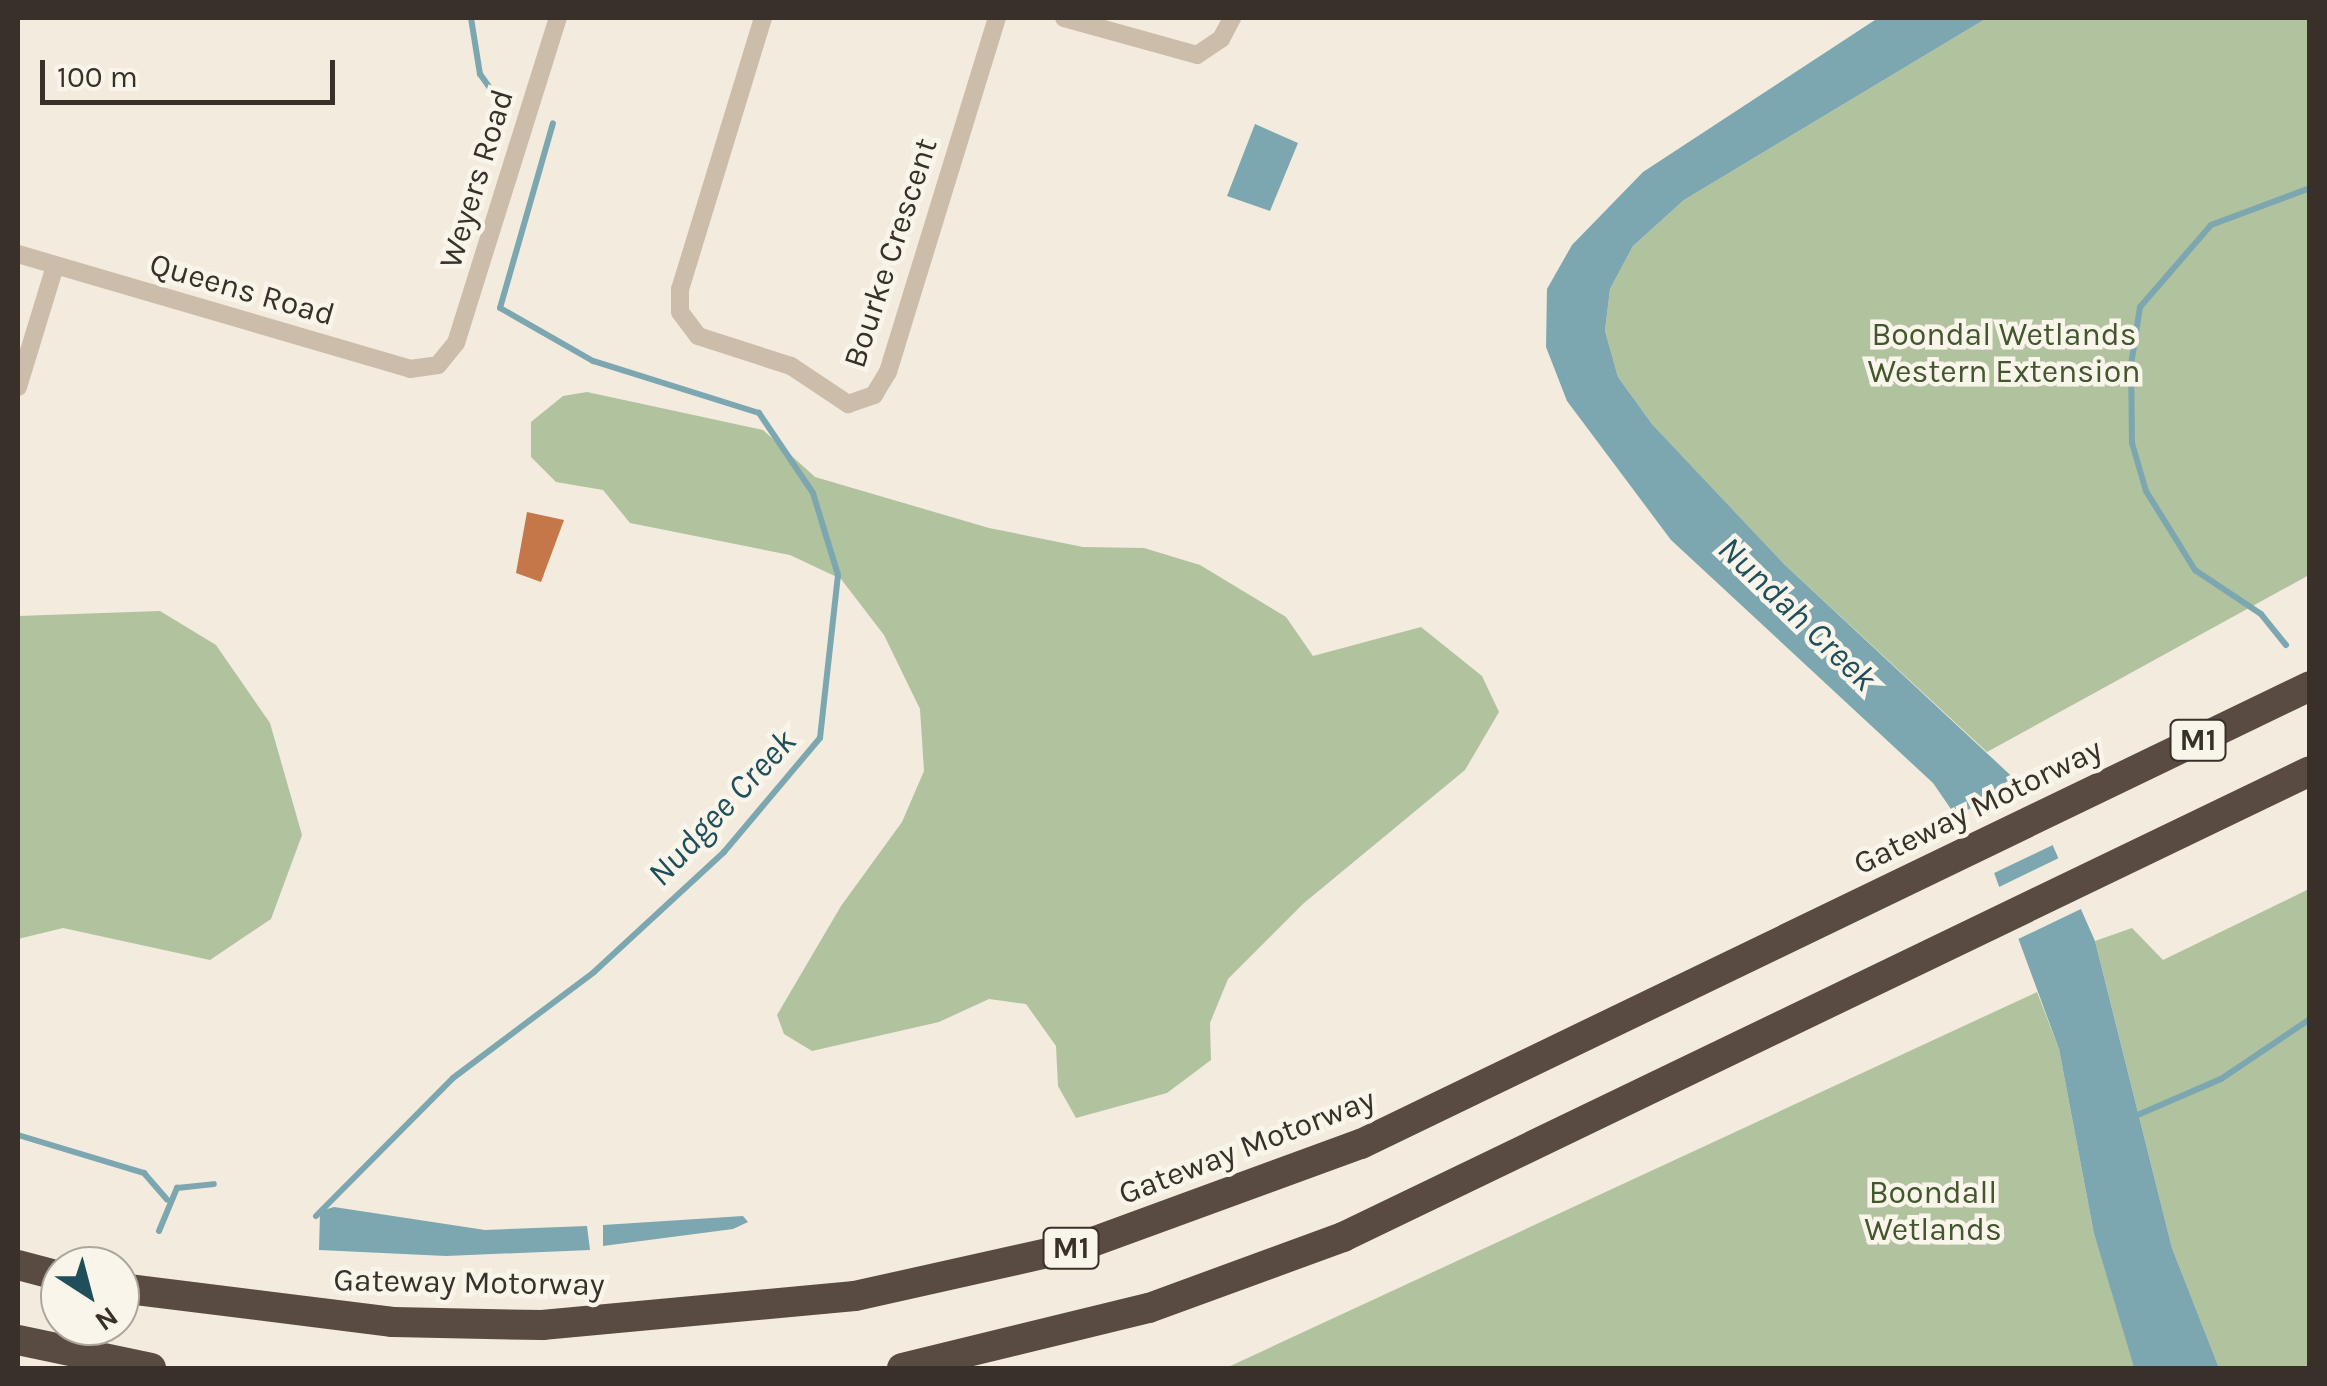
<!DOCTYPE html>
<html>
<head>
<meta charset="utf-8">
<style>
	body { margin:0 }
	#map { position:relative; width:2327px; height:1386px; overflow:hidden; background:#f3ebde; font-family:Karla,sans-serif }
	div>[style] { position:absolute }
	.green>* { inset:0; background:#b1c29e }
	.water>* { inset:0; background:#7da7b0 }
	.pier>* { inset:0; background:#f3ebde }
	.stream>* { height:6px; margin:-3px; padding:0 3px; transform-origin:3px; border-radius:3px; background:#7da7b0 }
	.building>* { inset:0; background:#c57749 }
	.street>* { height:18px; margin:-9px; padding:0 9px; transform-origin:9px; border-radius:9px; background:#cbbdaa }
	.highway>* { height:30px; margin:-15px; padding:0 15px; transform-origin:15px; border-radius:15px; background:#594b41 }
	span { translate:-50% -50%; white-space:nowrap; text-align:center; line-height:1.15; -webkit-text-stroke:9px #faf5eb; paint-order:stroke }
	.shield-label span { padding:2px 8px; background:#faf5eb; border:2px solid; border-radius:8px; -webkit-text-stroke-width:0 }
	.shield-label { font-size:30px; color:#383029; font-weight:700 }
	.street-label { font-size:32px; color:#383029 }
	.park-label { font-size:32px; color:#42572d }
	.water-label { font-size:35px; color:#1f4f5a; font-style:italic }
	.frame { position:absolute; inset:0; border:20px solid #383029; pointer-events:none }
	.north { position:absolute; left:40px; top:1246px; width:100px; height:100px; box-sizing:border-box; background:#faf5eb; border:2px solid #aca69d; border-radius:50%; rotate:144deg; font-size:28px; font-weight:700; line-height:40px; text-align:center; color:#383029 }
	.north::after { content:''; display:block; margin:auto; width:35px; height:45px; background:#1f4f5a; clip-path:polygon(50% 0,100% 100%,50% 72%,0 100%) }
	.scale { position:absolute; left:40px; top:60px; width:295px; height:45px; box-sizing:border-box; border:5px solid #383029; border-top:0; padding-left:12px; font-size:30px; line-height:35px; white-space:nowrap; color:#383029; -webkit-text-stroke:8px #faf5eb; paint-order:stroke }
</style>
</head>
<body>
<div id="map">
	<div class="green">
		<div style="clip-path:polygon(1987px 18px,2309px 18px,2309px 575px,1987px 752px,1784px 564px,1652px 424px,1618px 377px,1605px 331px,1610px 289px,1633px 246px,1684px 200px)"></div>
		<div style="clip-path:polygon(587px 392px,763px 430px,815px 477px,989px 528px,1083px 547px,1144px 548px,1200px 565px,1286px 617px,1313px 656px,1421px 627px,1482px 676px,1499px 712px,1465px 770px,1304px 903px,1228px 979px,1210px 1023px,1211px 1060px,1167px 1093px,1076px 1118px,1058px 1086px,1056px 1046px,1026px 1004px,989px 999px,939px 1022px,812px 1051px,784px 1034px,777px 1015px,841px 906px,902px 822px,924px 771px,920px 709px,884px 635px,841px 579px,790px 555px,630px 523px,603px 490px,556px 482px,531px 457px,531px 422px,563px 396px)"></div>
		<div style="clip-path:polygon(160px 611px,216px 645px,270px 723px,302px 835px,271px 919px,210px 960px,63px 928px,18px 939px,18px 616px)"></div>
		<div style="clip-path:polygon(2309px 889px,2309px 1368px,2219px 1368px,2172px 1248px,2095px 941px,2132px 928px,2163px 960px)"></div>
		<div style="clip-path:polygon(2037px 992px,2059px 1049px,2094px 1234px,2135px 1368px,1226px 1368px)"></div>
	</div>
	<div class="water">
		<div style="clip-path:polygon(1878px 18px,1987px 18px,1684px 200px,1633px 246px,1610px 289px,1605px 331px,1618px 377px,1652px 424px,1784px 564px,2021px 785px,2038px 812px,2095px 941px,2172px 1248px,2219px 1368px,2134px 1367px,2094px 1234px,2059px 1049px,1993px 870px,1933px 783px,1671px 540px,1567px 401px,1546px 347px,1547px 289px,1572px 245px,1643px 172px)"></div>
		<div style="clip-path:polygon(1255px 124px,1298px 143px,1270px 211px,1227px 196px)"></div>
		<div style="clip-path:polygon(334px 1207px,485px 1230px,587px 1226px,590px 1250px,446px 1256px,319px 1250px,320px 1211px)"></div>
		<div style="clip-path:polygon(743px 1216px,748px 1222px,733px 1229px,603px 1246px,603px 1225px)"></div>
	</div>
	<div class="pier">
		<div style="clip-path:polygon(2025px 782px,2057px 843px,1990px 875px,1951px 818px)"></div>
		<div style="clip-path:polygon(2063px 856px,2085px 907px,2014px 941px,1995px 889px)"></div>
	</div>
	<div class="stream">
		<div style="left:471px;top:18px;width:57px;rotate:80.9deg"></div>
		<div style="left:480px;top:74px;width:42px;rotate:54.8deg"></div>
		<div style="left:2286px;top:645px;width:40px;rotate:-129deg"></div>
		<div style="left:2261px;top:614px;width:79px;rotate:-146.3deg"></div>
		<div style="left:2195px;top:570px;width:93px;rotate:-121.8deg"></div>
		<div style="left:2146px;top:491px;width:50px;rotate:-106.3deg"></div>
		<div style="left:2132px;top:443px;width:78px;rotate:-90.7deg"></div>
		<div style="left:2131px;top:365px;width:59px;rotate:-81.2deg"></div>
		<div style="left:2140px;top:307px;width:108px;rotate:-49.1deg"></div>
		<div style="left:2211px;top:225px;width:106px;rotate:-20.5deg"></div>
		<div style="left:2133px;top:1117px;width:96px;rotate:-23.4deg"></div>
		<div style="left:2221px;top:1079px;width:107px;rotate:-34deg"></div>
		<div style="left:18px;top:1135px;width:132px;rotate:16.8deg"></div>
		<div style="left:144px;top:1173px;width:35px;rotate:49deg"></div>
		<div style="left:316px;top:1216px;width:194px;rotate:-45.2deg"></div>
		<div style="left:453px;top:1078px;width:176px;rotate:-36.9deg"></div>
		<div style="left:594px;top:972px;width:177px;rotate:-42.7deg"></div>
		<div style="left:724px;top:852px;width:149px;rotate:-49.9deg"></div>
		<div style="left:820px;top:738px;width:164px;rotate:-83.7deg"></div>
		<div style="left:838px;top:575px;width:86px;rotate:-107deg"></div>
		<div style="left:813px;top:493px;width:97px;rotate:-124deg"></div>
		<div style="left:759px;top:413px;width:174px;rotate:-162.6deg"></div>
		<div style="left:593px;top:361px;width:107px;rotate:-150.3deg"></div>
		<div style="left:500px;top:308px;width:192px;rotate:-74deg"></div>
		<div style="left:159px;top:1231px;width:47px;rotate:-67.3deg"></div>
		<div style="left:177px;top:1188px;width:37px;rotate:-6deg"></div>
	</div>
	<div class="building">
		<div style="clip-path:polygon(527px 512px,564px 520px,541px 582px,516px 573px)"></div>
	</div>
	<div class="street">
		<div style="left:763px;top:18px;width:283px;rotate:107deg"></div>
		<div style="left:680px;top:289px;width:23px;rotate:90deg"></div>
		<div style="left:680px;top:312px;width:30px;rotate:53deg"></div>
		<div style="left:698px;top:336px;width:98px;rotate:17.9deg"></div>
		<div style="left:791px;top:366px;width:69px;rotate:33.7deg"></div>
		<div style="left:848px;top:404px;width:28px;rotate:-19deg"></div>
		<div style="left:874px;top:395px;width:27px;rotate:-59deg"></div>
		<div style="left:888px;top:372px;width:370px;rotate:-72.9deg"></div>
		<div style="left:1064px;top:18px;width:138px;rotate:15.5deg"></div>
		<div style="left:1197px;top:55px;width:29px;rotate:-34deg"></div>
		<div style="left:1221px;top:39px;width:24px;rotate:-62deg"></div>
		<div style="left:18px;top:254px;width:409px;rotate:16.3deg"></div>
		<div style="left:410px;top:369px;width:28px;rotate:-8deg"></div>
		<div style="left:438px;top:365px;width:28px;rotate:-51deg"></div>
		<div style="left:456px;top:343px;width:341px;rotate:-72.6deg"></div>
		<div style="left:18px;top:387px;width:127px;rotate:-73deg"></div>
	</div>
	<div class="highway">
		<div style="left:18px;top:1265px;width:43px;rotate:14.7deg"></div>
		<div style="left:120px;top:1288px;width:275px;rotate:7.1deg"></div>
		<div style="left:393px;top:1322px;width:149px;rotate:1.2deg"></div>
		<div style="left:542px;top:1325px;width:314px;rotate:-5.3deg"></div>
		<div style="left:855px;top:1296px;width:238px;rotate:-12.6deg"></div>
		<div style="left:1087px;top:1244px;width:292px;rotate:-20.1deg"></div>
		<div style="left:1361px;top:1144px;width:1054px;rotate:-25.76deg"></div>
		<div style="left:18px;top:1340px;width:136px;rotate:11.9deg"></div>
		<div style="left:902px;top:1368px;width:254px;rotate:-13.7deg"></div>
		<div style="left:1149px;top:1308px;width:207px;rotate:-20.1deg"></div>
		<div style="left:1343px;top:1237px;width:1073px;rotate:-25.73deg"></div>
	</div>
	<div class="shield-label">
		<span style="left:2198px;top:740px">M1</span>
		<span style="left:1071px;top:1248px">M1</span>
	</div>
	<div class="street-label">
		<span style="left:477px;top:179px;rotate:-73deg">Weyers Road</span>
		<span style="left:891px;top:253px;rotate:-72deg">Bourke Crescent</span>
		<span style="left:242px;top:290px;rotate:16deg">Queens Road</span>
		<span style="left:1978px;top:807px;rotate:-26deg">Gateway Motorway</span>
		<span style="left:1247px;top:1147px;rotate:-21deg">Gateway Motorway</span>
		<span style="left:469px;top:1283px;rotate:1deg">Gateway Motorway</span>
	</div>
	<div class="park-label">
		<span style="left:2004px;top:354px">Boondal Wetlands<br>Western Extension</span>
		<span style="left:1933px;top:1212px">Boondall<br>Wetlands</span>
	</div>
	<div class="water-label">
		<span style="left:1797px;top:614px;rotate:44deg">Nundah Creek</span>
		<span style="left:722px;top:808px;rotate:-47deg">Nudgee Creek</span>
	</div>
	<div class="frame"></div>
	<div class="north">N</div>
	<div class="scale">100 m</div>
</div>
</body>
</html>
